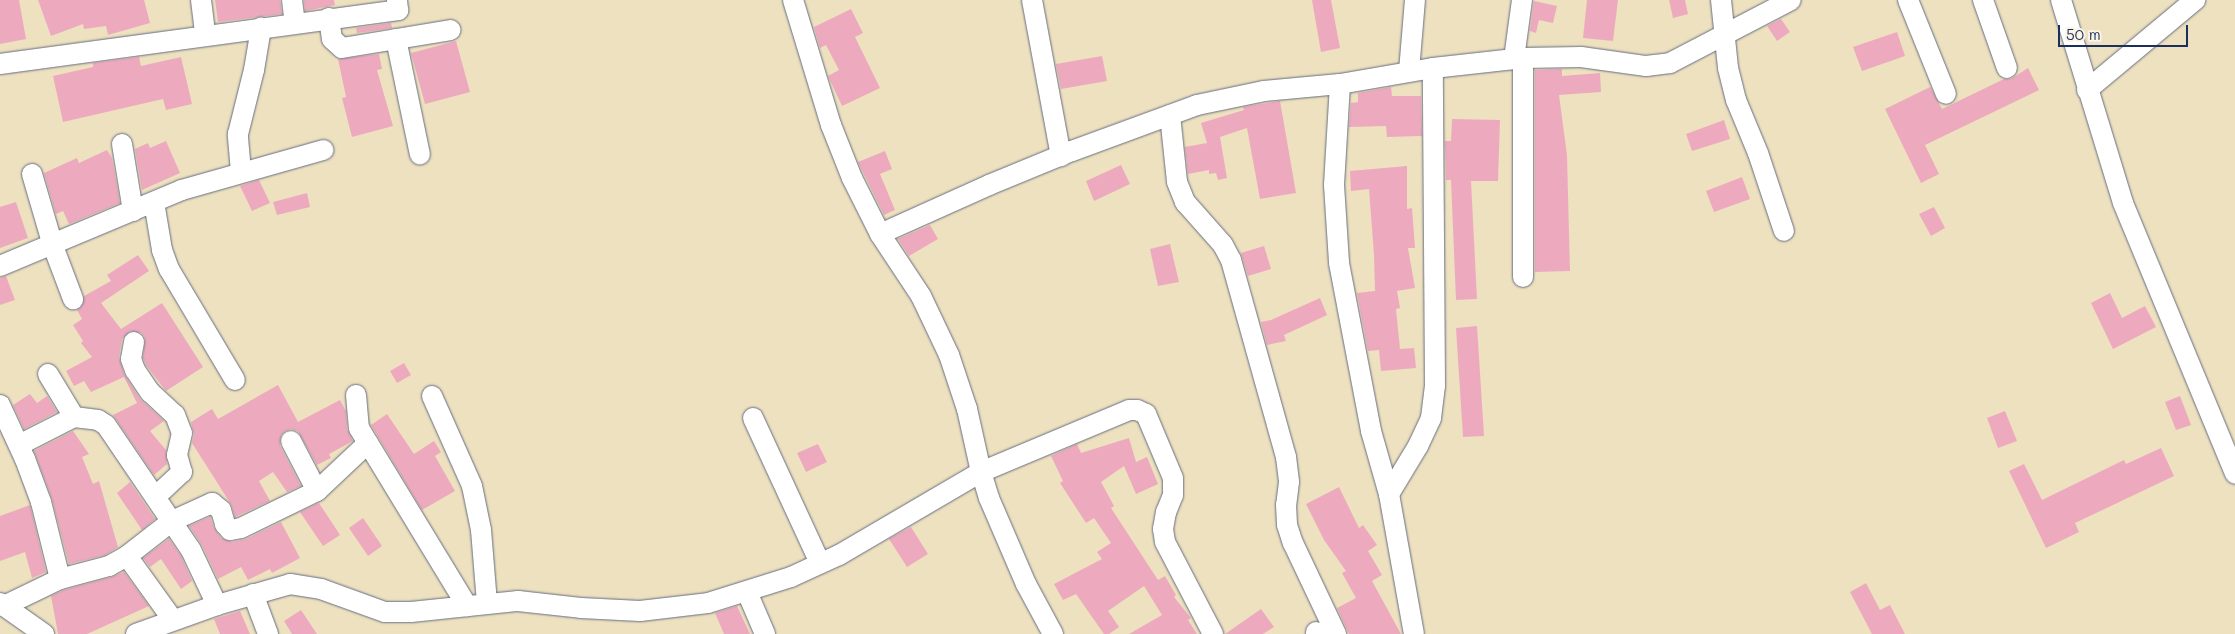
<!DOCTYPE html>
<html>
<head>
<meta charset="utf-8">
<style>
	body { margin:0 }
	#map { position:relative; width:2235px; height:634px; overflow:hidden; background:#eee1bf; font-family:Mali,sans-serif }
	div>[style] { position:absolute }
	.building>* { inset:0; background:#edaabf }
	.roads { filter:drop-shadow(0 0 1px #656d80) drop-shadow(0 0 1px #656d80) }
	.minor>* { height:20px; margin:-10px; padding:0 10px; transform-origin:10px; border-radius:10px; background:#fff }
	span { translate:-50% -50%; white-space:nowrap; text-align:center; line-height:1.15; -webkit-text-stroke:4.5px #fcf5e5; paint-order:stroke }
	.scale { position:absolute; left:2058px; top:25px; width:130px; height:22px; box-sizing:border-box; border:2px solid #1b2f5e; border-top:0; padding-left:6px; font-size:15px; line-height:18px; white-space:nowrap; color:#1b2f5e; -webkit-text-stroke:4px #fcf5e5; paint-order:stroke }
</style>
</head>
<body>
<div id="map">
	<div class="building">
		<div style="clip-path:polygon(0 0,19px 0,26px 39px,0 44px)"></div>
		<div style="clip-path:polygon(38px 0,144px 0,150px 23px,108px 35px,106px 26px,84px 29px,83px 24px,51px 36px)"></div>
		<div style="clip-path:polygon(215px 0,280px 0,282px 14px,218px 22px)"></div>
		<div style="clip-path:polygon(304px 0,334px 0,335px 5px,305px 11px)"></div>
		<div style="clip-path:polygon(1312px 0,1331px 0,1340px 48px,1321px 52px)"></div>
		<div style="clip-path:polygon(1587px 0,1618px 0,1613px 41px,1583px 38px)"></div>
		<div style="clip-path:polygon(1669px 0,1685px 0,1688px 14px,1673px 18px)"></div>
		<div style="clip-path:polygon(1534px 1px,1557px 6px,1553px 23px,1539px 20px,1536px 33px,1530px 31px)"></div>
		<div style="clip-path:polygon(851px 9px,863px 33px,855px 37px,880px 88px,842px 106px,828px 76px,839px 70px,826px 45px,820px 48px,814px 27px)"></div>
		<div style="clip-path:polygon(1781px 19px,1790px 32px,1777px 41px,1767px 26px)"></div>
		<div style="clip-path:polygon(391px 23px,392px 28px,357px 33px,356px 28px)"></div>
		<div style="clip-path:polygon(1897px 32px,1905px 56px,1862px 71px,1853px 47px)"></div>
		<div style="clip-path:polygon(456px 41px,470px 92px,425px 104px,411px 53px)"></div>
		<div style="clip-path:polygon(379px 54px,382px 69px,377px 70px,393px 126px,352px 137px,342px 98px,346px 97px,338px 59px)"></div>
		<div style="clip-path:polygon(1102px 56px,1107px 81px,1061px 89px,1056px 64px)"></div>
		<div style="clip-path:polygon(139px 57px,141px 66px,181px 57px,192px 104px,166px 110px,163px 99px,63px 122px,53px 76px,93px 67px,93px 63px)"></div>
		<div style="clip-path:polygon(2028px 68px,2039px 90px,1925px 145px,1939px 174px,1921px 183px,1885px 109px,1930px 87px,1942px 109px,2004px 79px,2011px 79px)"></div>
		<div style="clip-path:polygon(1562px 69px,1562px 76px,1600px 73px,1601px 92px,1559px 95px,1567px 155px,1570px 271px,1535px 272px,1535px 70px)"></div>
		<div style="clip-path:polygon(1391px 87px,1392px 96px,1421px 96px,1422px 136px,1387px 137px,1386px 126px,1349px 127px,1351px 103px,1358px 102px,1358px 93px)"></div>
		<div style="clip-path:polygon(1280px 101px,1296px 193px,1260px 199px,1247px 128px,1220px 137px,1227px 178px,1218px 180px,1216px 173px,1209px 174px,1209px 170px,1188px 174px,1185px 147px,1207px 143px,1201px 123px,1244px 110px,1243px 107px)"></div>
		<div style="clip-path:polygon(1452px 119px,1500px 120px,1498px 181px,1471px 181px,1477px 299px,1456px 300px,1451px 180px,1446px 180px,1445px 141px,1451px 141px)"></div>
		<div style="clip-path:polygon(1724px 120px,1730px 139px,1692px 151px,1686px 134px)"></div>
		<div style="clip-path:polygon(166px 141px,180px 173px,142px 190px,135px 149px,148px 143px,150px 148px)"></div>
		<div style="clip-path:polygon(107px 150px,112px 158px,120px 203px,69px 224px,63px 211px,56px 214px,44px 173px,77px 158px,79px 163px)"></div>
		<div style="clip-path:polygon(885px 151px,892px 169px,880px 174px,895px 210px,884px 215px,858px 162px)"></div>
		<div style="clip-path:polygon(1121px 165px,1130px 184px,1094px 201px,1086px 181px)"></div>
		<div style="clip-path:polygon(1407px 166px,1407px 209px,1412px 208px,1415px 248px,1408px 248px,1415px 288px,1397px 291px,1400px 308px,1396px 309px,1400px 349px,1414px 348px,1416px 368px,1381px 371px,1379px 350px,1368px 351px,1357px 293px,1375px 291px,1374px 255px,1369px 189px,1351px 191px,1350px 171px)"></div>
		<div style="clip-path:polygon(1742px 177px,1750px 199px,1714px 212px,1706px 191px)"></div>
		<div style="clip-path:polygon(259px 180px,270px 203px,252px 211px,240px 186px)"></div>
		<div style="clip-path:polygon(307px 193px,310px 207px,277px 215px,273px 202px)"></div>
		<div style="clip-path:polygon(16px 202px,28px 238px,0 248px,0 207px)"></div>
		<div style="clip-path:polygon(1934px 207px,1945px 228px,1931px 236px,1919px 214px)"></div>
		<div style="clip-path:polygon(930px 225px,938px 239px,909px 256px,898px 239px)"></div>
		<div style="clip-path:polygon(1170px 244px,1179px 282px,1158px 286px,1150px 249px)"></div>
		<div style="clip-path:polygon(1264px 246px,1271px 269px,1248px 276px,1241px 253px)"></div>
		<div style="clip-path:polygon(138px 255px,149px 271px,101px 303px,121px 329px,162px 303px,203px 367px,166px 391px,146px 365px,143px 358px,145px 338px,142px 333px,130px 331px,122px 339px,119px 357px,124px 374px,140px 399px,164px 421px,150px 431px,166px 450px,167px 464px,154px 475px,113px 415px,137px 403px,124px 377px,91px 392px,84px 381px,74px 386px,66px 371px,92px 357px,81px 343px,83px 341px,73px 325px,82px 319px,77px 310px,82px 306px,84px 296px,111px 281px,107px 275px)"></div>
		<div style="clip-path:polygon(6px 276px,15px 300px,0 305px,0 278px)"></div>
		<div style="clip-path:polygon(2110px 293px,2122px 318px,2145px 306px,2156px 327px,2113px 349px,2091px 303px)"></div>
		<div style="clip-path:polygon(1320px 298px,1327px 315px,1284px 335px,1286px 341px,1267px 345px,1261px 322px,1271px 320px)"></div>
		<div style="clip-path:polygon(1477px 326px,1484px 436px,1463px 437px,1456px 328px)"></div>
		<div style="clip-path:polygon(404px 363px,411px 375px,397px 383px,390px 371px)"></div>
		<div style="clip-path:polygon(278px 385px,298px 422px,340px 400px,346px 411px,347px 429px,353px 441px,329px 454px,331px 458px,317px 465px,298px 431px,291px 429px,285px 431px,281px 435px,280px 446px,301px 486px,287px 492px,273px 472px,259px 481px,270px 501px,235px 517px,232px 506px,192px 443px,194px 435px,191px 422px,212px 409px,218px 419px)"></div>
		<div style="clip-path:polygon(30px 394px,37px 403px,47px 396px,57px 412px,24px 429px,13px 405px)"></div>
		<div style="clip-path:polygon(2180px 396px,2191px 425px,2176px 430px,2165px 402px)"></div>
		<div style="clip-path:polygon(2005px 411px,2017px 441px,1998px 448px,1987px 418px)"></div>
		<div style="clip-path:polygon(387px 414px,414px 454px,434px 441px,441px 452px,435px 456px,455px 491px,422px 510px,371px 425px)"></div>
		<div style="clip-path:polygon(73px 431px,89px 454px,82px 457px,93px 484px,99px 481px,118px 547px,105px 555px,69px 564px,52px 499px,34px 451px)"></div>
		<div style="clip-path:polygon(1129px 438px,1136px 462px,1147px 457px,1158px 484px,1136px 494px,1124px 466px,1101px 482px,1114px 506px,1111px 508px,1158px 580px,1165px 576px,1176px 595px,1174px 597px,1191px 618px,1188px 620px,1197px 634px,1129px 634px,1162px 615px,1144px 586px,1108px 611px,1119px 627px,1109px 634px,1104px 634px,1076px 594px,1063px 600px,1054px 584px,1102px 559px,1097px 552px,1111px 543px,1094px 518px,1086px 523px,1060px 483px,1063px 481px,1051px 456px,1077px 444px,1081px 453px)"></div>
		<div style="clip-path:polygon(818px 444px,827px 462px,806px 472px,797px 453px)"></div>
		<div style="clip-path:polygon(2161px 448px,2174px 476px,2075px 523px,2079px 532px,2046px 548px,2009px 471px,2024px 464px,2042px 500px,2124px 460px,2126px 464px)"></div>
		<div style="clip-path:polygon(130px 482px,155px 519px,142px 530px,117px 493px)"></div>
		<div style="clip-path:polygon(1339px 487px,1359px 528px,1363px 525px,1377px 545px,1368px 551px,1382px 575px,1372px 581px,1401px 634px,1349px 634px,1337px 608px,1356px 598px,1342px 573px,1346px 571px,1324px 540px,1306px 504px)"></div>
		<div style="clip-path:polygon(319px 503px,340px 535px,323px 546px,300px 512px)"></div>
		<div style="clip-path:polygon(30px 505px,46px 572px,32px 578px,25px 552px,0 561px,0 516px)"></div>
		<div style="clip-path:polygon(210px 517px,214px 528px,221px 538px,232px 542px,246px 539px,281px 522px,300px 558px,272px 573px,270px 569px,248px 580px,241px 567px,218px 579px,202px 545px,189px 526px)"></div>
		<div style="clip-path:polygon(363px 518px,382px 546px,368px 556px,349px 528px)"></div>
		<div style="clip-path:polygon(911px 527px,928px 554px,907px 567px,889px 539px)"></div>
		<div style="clip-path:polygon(169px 539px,181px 556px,192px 581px,181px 589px,161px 559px,150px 567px,143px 558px)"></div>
		<div style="clip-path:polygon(124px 572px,149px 606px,87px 634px,58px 634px,51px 596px,64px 590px,112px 577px)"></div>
		<div style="clip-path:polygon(1866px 583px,1880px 610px,1890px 605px,1905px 634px,1872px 634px,1850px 592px)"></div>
		<div style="clip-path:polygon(737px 606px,750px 634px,724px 634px,715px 613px)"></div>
		<div style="clip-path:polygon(1261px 609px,1274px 627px,1263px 634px,1225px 634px)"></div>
		<div style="clip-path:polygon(301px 610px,317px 634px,292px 634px,284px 621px)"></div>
		<div style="clip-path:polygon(240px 611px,250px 634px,220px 634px,214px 619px)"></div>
	</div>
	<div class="roads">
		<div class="minor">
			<div style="left:201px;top:0;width:35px;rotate:83deg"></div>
			<div style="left:292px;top:0;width:23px;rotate:83deg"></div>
			<div style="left:793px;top:0;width:131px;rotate:73.1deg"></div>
			<div style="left:831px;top:125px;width:57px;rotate:68.4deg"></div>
			<div style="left:852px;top:178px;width:63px;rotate:63.4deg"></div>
			<div style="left:1032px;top:0;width:159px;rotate:79.5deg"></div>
			<div style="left:1721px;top:0;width:68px;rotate:84.1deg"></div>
			<div style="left:1728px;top:68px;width:33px;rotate:76deg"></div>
			<div style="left:1736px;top:100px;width:57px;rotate:67.5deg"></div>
			<div style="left:1758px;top:153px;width:82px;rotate:71.6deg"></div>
			<div style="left:1908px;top:0;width:101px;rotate:68deg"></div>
			<div style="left:1983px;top:0;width:72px;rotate:70.6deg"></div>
			<div style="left:2061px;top:0;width:212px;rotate:73deg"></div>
			<div style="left:2123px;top:203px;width:293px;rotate:67.5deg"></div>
			<div style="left:329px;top:18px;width:21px;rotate:82deg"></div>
			<div style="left:332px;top:39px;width:13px;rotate:42deg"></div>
			<div style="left:342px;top:48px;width:110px;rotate:-9.4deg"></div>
			<div style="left:396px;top:39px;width:118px;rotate:78.3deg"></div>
			<div style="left:1523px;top:58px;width:219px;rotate:90deg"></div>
			<div style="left:1514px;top:59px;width:60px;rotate:-82.3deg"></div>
			<div style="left:0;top:64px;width:402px;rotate:-7.7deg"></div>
			<div style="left:398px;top:10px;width:10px;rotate:-96deg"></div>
			<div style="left:1409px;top:71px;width:71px;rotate:-85.2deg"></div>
			<div style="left:1340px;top:84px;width:101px;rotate:93.4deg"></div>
			<div style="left:1334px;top:185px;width:78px;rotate:86.3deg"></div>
			<div style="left:1339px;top:263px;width:171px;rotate:79.2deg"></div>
			<div style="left:1371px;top:431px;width:66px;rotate:74.1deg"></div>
			<div style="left:1389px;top:494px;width:142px;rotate:79.9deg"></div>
			<div style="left:2087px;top:90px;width:141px;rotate:-39.8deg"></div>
			<div style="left:1170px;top:115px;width:67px;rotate:84deg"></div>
			<div style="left:1177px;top:182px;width:22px;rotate:68deg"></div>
			<div style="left:1185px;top:202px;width:57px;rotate:48.5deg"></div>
			<div style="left:1223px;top:245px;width:17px;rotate:62deg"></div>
			<div style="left:1231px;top:260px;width:205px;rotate:74.4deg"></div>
			<div style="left:1286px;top:457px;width:25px;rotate:83deg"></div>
			<div style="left:1289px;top:482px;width:23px;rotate:97deg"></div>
			<div style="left:1286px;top:505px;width:20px;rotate:87deg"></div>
			<div style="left:1287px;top:525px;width:19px;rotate:72deg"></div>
			<div style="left:1293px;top:543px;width:101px;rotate:64.7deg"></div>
			<div style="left:122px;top:144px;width:68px;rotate:80.7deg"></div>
			<div style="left:241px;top:172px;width:38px;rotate:-95deg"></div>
			<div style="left:238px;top:134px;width:66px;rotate:-76deg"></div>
			<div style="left:254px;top:70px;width:43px;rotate:-80.5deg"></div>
			<div style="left:32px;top:174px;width:75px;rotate:73.7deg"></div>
			<div style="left:53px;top:246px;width:57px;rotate:69.3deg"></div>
			<div style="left:154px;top:202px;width:49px;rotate:80.5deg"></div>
			<div style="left:162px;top:250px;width:20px;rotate:70deg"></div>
			<div style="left:169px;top:269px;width:129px;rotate:59.3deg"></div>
			<div style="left:0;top:266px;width:197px;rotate:-22.7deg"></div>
			<div style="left:182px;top:190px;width:147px;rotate:-15.8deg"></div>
			<div style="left:134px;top:342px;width:17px;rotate:100deg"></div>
			<div style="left:131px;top:359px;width:12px;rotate:70deg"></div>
			<div style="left:135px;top:370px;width:27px;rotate:56deg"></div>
			<div style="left:150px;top:392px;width:34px;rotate:43deg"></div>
			<div style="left:175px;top:415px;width:19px;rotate:69deg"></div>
			<div style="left:182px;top:433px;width:23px;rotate:103deg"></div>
			<div style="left:177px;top:455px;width:18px;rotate:74deg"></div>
			<div style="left:182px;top:472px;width:35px;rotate:137deg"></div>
			<div style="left:48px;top:374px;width:50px;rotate:58.8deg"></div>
			<div style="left:356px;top:395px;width:33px;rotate:85deg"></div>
			<div style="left:359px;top:428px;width:17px;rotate:59deg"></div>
			<div style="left:432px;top:396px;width:98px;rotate:66deg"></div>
			<div style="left:472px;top:486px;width:45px;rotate:78.4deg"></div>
			<div style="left:481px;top:530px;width:73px;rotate:85.3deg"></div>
			<div style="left:0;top:405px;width:60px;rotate:65.2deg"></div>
			<div style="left:25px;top:459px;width:46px;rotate:69.6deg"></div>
			<div style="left:41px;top:502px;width:79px;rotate:76.1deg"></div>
			<div style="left:753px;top:418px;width:160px;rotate:65.2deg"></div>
			<div style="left:291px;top:441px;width:56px;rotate:62.5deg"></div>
			<div style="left:19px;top:445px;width:62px;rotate:-27deg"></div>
			<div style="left:74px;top:417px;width:24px;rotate:7deg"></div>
			<div style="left:98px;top:420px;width:9px;rotate:32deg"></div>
			<div style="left:106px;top:425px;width:151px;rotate:55.8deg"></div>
			<div style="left:191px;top:550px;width:61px;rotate:64.7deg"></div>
			<div style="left:1389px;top:494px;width:56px;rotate:-58.9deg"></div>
			<div style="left:1418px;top:446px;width:31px;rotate:-65deg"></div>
			<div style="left:1431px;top:418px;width:32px;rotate:-83deg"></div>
			<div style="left:1435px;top:386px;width:318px;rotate:-90.4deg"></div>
			<div style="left:127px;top:556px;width:79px;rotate:54.3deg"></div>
			<div style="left:747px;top:592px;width:46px;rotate:66.8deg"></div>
			<div style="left:253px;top:594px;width:43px;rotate:69.4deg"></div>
			<div style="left:0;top:603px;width:54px;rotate:35.2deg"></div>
			<div style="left:4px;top:606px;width:62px;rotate:-25.7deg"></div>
			<div style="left:60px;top:579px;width:51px;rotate:-14.9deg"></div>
			<div style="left:109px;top:566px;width:21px;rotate:-29deg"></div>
			<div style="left:127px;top:556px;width:57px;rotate:-37.9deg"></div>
			<div style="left:172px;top:521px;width:44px;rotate:-24.2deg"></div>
			<div style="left:212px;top:503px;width:11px;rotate:38deg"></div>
			<div style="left:221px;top:510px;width:15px;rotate:74deg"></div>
			<div style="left:225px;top:524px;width:8px;rotate:50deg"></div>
			<div style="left:230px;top:530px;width:11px;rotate:-10deg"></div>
			<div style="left:241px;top:528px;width:85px;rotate:-26deg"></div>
			<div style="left:317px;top:491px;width:70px;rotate:-43.3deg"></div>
			<div style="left:368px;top:443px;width:191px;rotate:58.7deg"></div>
			<div style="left:1316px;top:632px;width:2px;rotate:90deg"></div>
			<div style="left:136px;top:634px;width:86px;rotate:-19.7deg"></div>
			<div style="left:217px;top:605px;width:76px;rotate:-16deg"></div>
			<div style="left:290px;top:584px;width:31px;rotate:9deg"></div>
			<div style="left:321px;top:589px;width:68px;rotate:19.8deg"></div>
			<div style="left:385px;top:612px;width:26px"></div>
			<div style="left:411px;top:612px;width:108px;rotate:-5.9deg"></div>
			<div style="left:518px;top:601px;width:63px;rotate:6.3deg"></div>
			<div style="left:581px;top:608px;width:59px;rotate:2.9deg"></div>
			<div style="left:640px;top:611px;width:68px;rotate:-6.7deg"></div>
			<div style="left:708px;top:603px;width:87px;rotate:-17.4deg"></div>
			<div style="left:791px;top:577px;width:53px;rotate:-24.6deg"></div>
			<div style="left:839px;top:555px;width:164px;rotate:-30.3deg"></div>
			<div style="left:981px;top:472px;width:160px;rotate:-22.7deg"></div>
			<div style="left:1129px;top:410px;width:8px"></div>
			<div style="left:1137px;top:410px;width:10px;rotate:24deg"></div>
			<div style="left:1146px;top:414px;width:69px;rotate:67.1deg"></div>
			<div style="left:1173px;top:478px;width:17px;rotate:90deg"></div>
			<div style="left:1173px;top:495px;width:18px;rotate:112deg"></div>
			<div style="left:1166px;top:512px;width:17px;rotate:100deg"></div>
			<div style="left:1163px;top:529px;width:13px;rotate:81deg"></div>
			<div style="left:1165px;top:542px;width:104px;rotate:62.4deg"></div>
			<div style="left:1053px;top:634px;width:57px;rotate:-118.4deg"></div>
			<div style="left:1026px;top:584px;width:94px;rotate:-113.3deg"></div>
			<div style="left:989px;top:498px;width:27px;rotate:-107deg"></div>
			<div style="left:981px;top:472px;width:65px;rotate:-102.5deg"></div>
			<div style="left:967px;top:409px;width:57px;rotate:-108.4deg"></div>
			<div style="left:949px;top:355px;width:65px;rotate:-115.4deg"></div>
			<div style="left:921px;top:296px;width:74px;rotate:-123.5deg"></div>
			<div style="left:880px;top:234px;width:120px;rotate:-24.2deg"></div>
			<div style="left:989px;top:185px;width:90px;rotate:-22.3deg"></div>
			<div style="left:1072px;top:151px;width:133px;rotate:-20.2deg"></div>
			<div style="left:1197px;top:105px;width:68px;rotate:-11.8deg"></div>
			<div style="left:1264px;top:91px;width:76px;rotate:-5.3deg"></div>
			<div style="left:1340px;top:84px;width:94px;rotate:-9.8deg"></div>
			<div style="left:1433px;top:68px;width:91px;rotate:-6.3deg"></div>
			<div style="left:1523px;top:58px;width:58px;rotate:-1deg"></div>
			<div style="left:1581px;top:57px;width:66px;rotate:7.9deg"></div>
			<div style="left:1646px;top:66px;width:24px;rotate:-7deg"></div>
			<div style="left:1670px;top:63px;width:136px;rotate:-27.5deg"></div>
		</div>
	</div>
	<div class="scale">50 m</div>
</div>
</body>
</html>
